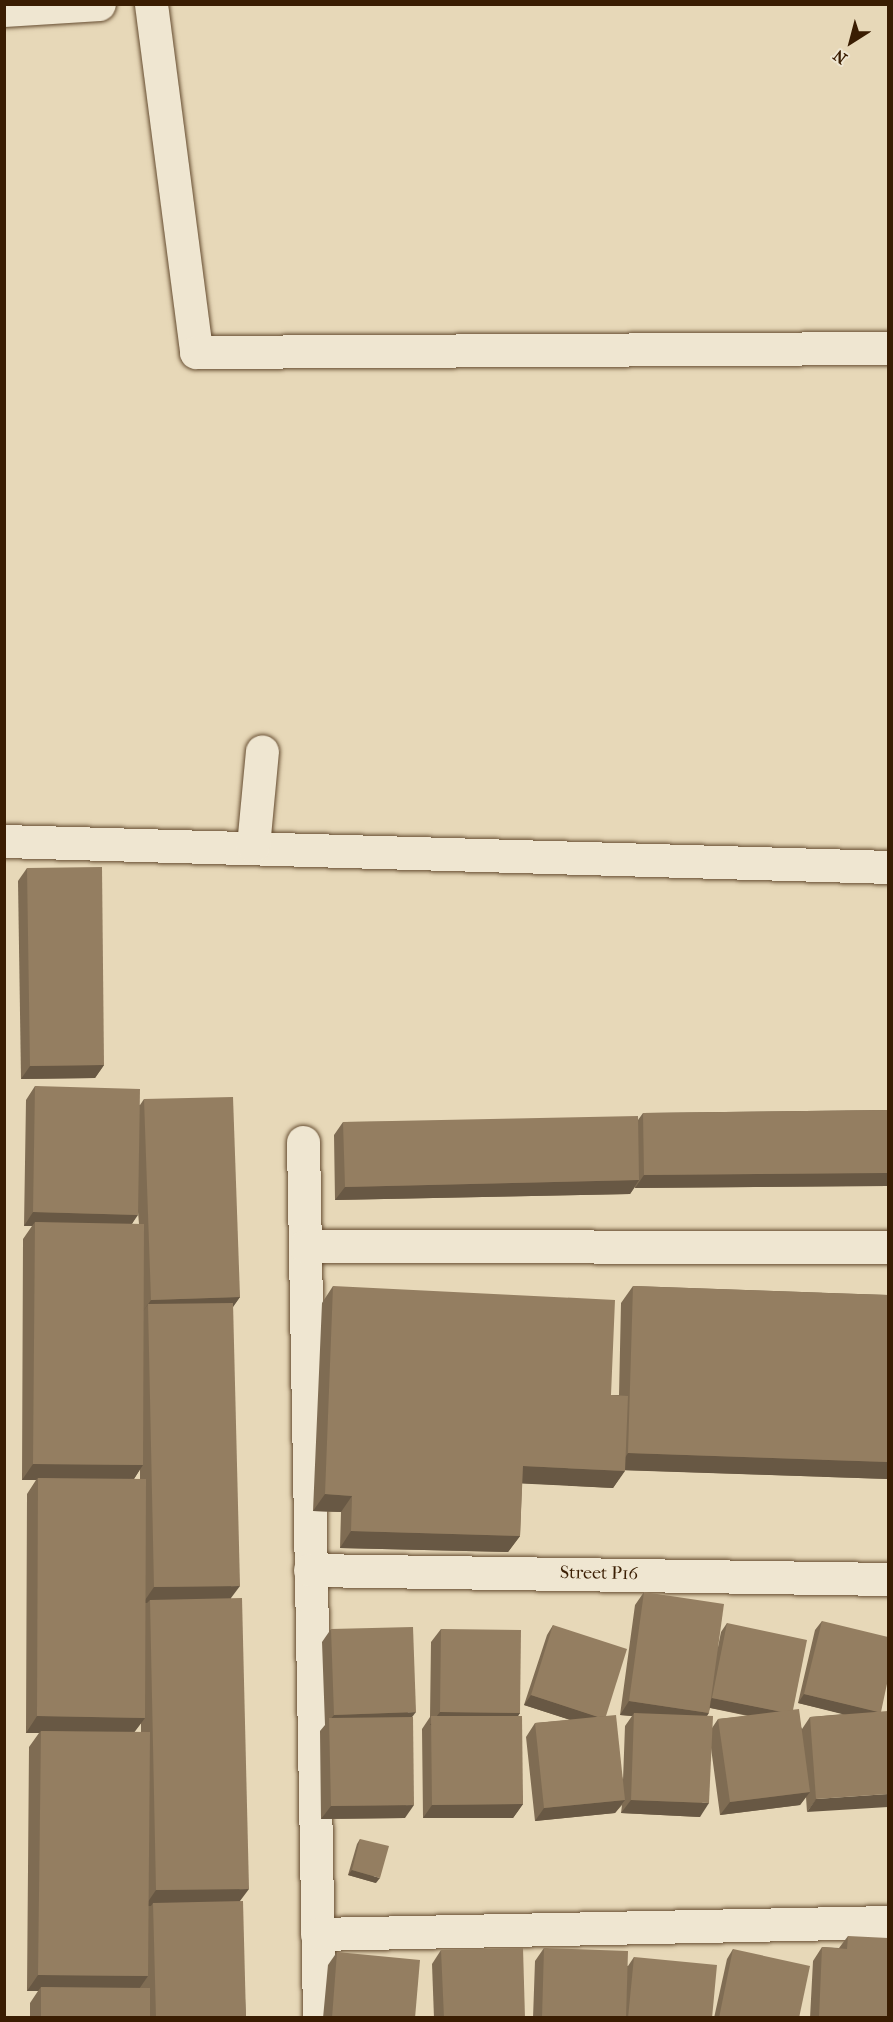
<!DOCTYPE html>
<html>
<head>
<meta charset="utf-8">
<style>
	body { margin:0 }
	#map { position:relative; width:893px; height:2022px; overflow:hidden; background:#e7d8b8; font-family:"IM FELL French Canon",serif }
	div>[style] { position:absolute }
	.roads { filter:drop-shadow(0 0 2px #654c30) drop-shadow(0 0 2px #654c30) }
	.minor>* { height:33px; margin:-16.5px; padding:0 16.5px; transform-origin:16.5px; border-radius:16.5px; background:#efe6d1 }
	.wall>* { inset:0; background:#7f6c53 }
	.shaded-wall>* { inset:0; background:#685844 }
	.building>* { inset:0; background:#947e61 }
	span { translate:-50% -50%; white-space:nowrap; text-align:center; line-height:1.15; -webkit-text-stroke:5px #efe6d1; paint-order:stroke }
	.street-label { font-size:18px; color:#3a1d02 }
	.frame { position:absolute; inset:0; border:6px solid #3a1d02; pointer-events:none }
	.north { position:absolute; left:821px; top:12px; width:60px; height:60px; -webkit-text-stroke:4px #efe6d1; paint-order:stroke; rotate:216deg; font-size:16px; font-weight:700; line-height:24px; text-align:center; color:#3a1d02 }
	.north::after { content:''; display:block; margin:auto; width:21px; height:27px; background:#3a1d02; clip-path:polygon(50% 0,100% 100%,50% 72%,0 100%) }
</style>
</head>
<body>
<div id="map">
	<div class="roads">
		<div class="minor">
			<div style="left:151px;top:4px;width:351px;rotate:82.6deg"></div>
			<div style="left:196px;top:352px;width:692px;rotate:-0.33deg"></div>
			<div style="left:4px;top:10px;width:95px;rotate:-3.6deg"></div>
			<div style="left:4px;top:841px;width:884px;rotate:1.68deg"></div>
			<div style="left:253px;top:846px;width:95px;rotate:-84.6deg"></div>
			<div style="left:303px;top:1142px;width:876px;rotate:88.95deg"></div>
			<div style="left:305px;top:1246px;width:583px;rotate:0.1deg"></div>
			<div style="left:310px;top:1570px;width:578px;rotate:0.89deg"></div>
			<div style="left:317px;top:1934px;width:571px;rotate:-1.2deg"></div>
		</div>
	</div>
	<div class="wall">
		<div style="clip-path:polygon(27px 868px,104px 1065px,95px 1078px,21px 1079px,18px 881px)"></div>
		<div style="clip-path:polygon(evenodd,35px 1086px,140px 1105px,144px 1099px,240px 1297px,233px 1306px,231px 1598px,240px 1901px,246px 2018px,30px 2018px,30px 2003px,38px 1991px,27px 1991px,29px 1747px,39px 1733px,26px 1733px,27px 1494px,36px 1480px,22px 1480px,23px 1239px,32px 1226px,24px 1226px,26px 1100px,35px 1086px,138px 1212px,139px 1224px,132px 1224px,138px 1212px,35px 1086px,140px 1469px,140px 1479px,134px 1479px,140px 1469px,35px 1086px,141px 1723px,141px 1732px,134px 1732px,141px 1723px)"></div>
		<div style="clip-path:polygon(888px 1110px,888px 1186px,635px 1188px,635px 1187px,630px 1194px,335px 1200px,334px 1135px,343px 1122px,638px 1120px,643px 1113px)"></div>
		<div style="clip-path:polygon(333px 1286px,611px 1395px,619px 1395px,621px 1303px,633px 1286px,888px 1295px,888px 1479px,625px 1470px,613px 1488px,522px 1483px,520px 1536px,508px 1552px,340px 1548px,341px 1512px,313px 1511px,322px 1303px)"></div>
		<div style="clip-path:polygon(evenodd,644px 1592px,718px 1647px,721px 1632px,727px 1623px,793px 1710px,802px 1729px,810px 1717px,844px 1714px,798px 1703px,815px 1630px,822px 1621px,881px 1712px,807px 1812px,806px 1797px,800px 1805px,720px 1815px,711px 1748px,700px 1817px,621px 1813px,622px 1805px,615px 1813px,535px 1821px,526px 1737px,535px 1723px,571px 1720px,524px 1705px,547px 1635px,553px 1625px,606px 1716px,623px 1780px,625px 1726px,632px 1716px,620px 1715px,635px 1605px,644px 1592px,710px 1708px,748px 1716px,718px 1719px,712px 1728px,707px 1716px,710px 1708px)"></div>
		<div style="clip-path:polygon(331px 1629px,412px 1717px,405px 1818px,321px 1819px,320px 1731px,325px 1725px,322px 1642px)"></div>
		<div style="clip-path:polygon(441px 1629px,520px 1713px,518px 1716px,523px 1804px,513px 1818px,423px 1818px,422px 1729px,430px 1717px,431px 1642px)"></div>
		<div style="clip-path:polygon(360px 1839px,376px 1883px,348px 1875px,357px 1844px)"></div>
		<div style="clip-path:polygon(848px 1936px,888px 2018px,810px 2018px,813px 1961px,822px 1947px,839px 1948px)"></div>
		<div style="clip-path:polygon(544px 1948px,628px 1966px,634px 1957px,712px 2018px,533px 2018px,535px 1961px)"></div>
		<div style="clip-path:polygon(733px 1949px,799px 2018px,714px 2018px,727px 1959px)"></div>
		<div style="clip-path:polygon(441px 1950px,525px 2018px,434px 2018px,432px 1964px)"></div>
		<div style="clip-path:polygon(337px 1952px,415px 2018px,323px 2018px,328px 1965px)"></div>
	</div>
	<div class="shaded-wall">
		<div style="clip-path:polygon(104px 1065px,95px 1078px,21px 1079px,30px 1066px)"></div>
		<div style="clip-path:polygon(888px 1173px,888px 1186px,635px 1188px,644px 1175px)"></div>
		<div style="clip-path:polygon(639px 1180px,630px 1194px,335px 1200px,345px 1187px)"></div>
		<div style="clip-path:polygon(33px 1212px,138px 1215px,129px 1228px,35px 1222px,32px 1226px,24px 1226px)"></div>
		<div style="clip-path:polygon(240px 1297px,231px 1310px,148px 1304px,142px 1313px,151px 1300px)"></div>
		<div style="clip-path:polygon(628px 1453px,888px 1462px,888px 1479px,617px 1470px)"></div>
		<div style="clip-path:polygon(33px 1464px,143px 1465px,132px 1482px,38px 1478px,36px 1480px,22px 1480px)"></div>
		<div style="clip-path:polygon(523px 1466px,625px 1471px,613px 1488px,511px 1483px)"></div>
		<div style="clip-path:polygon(325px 1494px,352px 1496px,341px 1512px,313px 1511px)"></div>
		<div style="clip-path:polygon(351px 1531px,520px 1536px,508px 1552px,340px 1548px)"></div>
		<div style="clip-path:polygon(240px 1586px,228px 1602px,150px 1600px,147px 1603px,143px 1603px,154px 1587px)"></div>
		<div style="clip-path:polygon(804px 1694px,880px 1712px,874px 1722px,798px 1703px)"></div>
		<div style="clip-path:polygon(531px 1695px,605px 1719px,598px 1729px,524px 1705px)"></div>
		<div style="clip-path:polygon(712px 1698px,793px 1714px,786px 1723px,706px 1707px)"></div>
		<div style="clip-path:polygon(629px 1701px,709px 1713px,700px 1726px,634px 1713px,632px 1716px,620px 1715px)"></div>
		<div style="clip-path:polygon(416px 1712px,406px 1725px,329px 1721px,334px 1715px)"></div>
		<div style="clip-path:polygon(440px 1712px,520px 1713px,511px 1726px,430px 1725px)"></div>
		<div style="clip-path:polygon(37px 1716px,145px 1718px,133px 1734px,41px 1731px,39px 1733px,26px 1733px)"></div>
		<div style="clip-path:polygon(810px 1792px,800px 1805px,720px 1815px,730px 1802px)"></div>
		<div style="clip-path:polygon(888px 1794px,888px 1807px,807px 1812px,816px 1799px)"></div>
		<div style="clip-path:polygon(625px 1800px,615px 1813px,535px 1821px,544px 1808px)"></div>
		<div style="clip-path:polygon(631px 1800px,709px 1803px,700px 1817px,621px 1813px)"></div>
		<div style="clip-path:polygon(523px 1804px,513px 1818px,423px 1818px,432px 1805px)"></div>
		<div style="clip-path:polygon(414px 1805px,405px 1818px,321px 1819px,331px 1806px)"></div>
		<div style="clip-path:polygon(352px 1870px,380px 1878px,376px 1883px,348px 1875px)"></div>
		<div style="clip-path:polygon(249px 1889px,237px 1905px,153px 1903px,151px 1906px,145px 1906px,156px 1890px)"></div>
		<div style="clip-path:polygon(38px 1975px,148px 1976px,137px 1992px,41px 1987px,38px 1991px,27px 1991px)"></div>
	</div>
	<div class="building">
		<div style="clip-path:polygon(102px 867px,104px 1065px,30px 1066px,27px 868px)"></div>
		<div style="clip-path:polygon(35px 1086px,140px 1089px,138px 1215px,33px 1212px)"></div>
		<div style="clip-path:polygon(233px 1097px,240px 1297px,151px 1300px,144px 1099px)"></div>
		<div style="clip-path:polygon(888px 1110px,888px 1173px,644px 1175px,643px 1113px)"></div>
		<div style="clip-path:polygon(638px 1116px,639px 1180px,345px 1187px,343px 1122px)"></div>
		<div style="clip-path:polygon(35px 1222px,144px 1224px,143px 1465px,33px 1464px)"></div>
		<div style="clip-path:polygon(333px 1286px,615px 1300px,611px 1395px,628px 1396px,625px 1471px,523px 1466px,520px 1536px,351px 1531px,352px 1496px,325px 1494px)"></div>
		<div style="clip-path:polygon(633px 1286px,888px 1295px,888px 1462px,628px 1453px)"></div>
		<div style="clip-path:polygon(233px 1303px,240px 1586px,154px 1587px,148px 1304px)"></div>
		<div style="clip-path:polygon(38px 1478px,146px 1479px,145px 1718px,37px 1716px)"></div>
		<div style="clip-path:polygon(644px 1592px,724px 1604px,709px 1713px,629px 1701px)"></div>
		<div style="clip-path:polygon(242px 1598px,249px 1889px,156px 1890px,150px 1600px)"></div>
		<div style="clip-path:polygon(822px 1621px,888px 1637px,888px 1679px,881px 1712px,878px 1712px,804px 1694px)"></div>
		<div style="clip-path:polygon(727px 1623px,807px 1640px,793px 1710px,782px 1712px,712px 1698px)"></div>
		<div style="clip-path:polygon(553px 1625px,627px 1649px,606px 1716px,598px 1717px,531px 1695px)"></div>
		<div style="clip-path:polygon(413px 1627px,416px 1712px,334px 1715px,331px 1629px)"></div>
		<div style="clip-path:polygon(441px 1629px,521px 1630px,520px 1713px,440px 1712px)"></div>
		<div style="clip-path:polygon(799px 1709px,810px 1792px,730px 1802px,718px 1719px)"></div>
		<div style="clip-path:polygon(888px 1711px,888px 1794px,816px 1799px,810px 1717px)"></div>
		<div style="clip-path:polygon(634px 1713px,713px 1716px,709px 1803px,631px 1800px)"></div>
		<div style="clip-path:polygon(616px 1715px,625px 1800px,544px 1808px,535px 1723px)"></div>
		<div style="clip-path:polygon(431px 1716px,522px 1716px,523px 1804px,432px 1805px)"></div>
		<div style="clip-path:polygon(413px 1717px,414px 1805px,331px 1806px,329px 1718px)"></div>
		<div style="clip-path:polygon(41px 1731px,150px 1732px,148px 1976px,38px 1975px)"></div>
		<div style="clip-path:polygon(360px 1839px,389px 1846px,380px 1878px,352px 1870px)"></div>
		<div style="clip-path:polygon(243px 1901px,246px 2018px,156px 2018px,153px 1903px)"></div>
		<div style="clip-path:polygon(848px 1936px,888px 1938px,888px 2018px,819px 2018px,822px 1947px,847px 1949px)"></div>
		<div style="clip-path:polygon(523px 1948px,525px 2018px,444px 2018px,441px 1950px)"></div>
		<div style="clip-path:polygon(544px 1948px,628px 1951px,626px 2018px,542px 2018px)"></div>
		<div style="clip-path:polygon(733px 1949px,810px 1966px,799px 2018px,719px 2018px)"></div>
		<div style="clip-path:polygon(337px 1952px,420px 1960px,415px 2018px,332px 2018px)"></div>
		<div style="clip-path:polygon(634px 1957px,717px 1965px,712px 2018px,628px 2018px)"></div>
		<div style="clip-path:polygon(41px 1987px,150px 1988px,150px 2018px,41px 2018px)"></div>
	</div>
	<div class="street-label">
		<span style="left:599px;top:1574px;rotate:1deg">Street P16</span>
	</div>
	<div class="frame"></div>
	<div class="north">N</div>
</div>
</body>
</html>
